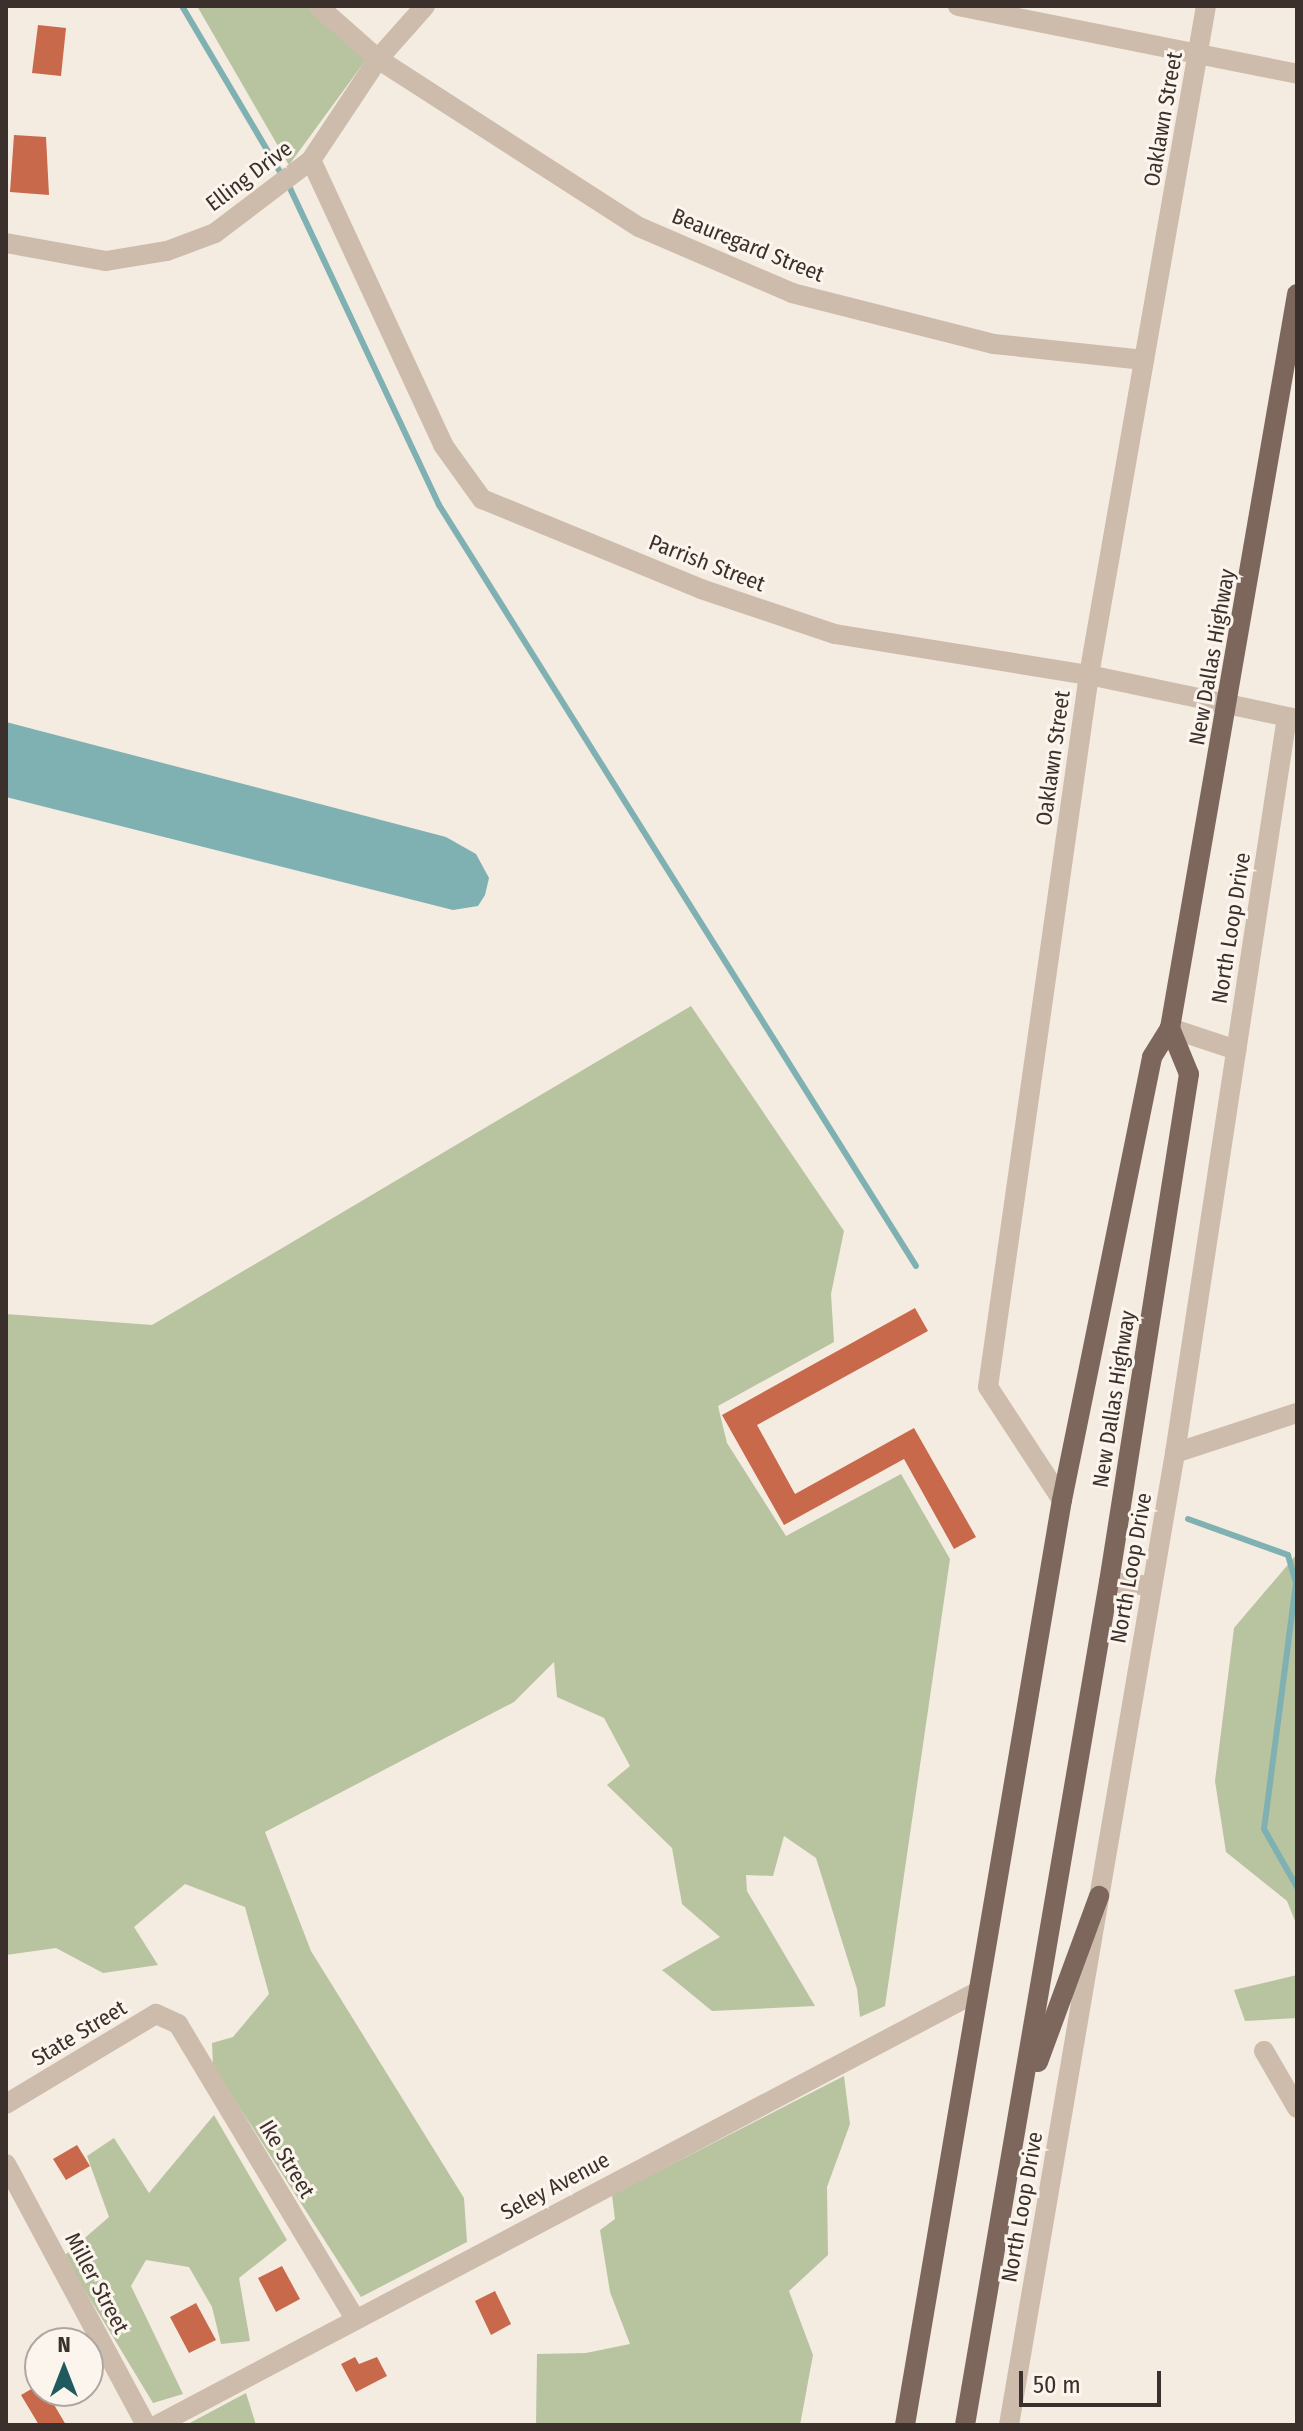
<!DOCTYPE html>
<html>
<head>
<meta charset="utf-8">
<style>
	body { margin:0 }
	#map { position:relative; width:1303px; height:2431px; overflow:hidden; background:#f4ebe1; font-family:"Fira Sans Condensed",sans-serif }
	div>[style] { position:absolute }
	.green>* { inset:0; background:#b8c4a0 }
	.water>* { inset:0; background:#7fb0b2 }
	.stream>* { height:6px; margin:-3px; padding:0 3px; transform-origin:3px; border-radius:3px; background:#7fb0b2 }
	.building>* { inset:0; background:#c8694b }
	.minor>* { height:20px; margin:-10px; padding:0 10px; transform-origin:10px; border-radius:10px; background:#cdbbac }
	.tertiary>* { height:20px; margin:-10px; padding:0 10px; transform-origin:10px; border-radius:10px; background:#cdbbac }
	.primary>* { height:20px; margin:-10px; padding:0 10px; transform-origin:10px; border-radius:10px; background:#7d675c }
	span { translate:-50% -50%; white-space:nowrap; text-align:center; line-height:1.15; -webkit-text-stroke:6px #fbf5ee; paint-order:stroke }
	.street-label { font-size:22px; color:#3b302b }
	.frame { position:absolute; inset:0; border:8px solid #3b302b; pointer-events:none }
	.north { position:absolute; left:24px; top:2327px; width:80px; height:80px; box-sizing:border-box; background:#fbf5ee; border:2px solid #aea6a0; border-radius:50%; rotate:0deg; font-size:22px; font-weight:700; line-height:32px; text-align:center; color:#3b302b }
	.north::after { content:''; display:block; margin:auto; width:28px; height:36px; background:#1f5a5e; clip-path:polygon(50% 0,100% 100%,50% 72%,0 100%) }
	.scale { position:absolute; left:1019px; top:2371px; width:142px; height:36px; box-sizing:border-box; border:4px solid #3b302b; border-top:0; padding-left:10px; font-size:24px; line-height:28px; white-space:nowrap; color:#3b302b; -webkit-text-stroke:6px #fbf5ee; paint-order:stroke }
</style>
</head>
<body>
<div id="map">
	<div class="green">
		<div style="clip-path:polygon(197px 6px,309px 6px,368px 57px,289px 165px)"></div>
		<div style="clip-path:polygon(691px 1006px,844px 1231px,831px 1294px,834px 1342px,718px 1406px,727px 1443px,786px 1536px,901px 1474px,950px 1559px,885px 2006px,860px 2017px,857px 1989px,816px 1858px,784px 1836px,773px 1876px,746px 1875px,747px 1891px,815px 2006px,712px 2011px,662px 1970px,720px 1937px,682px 1904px,672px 1848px,607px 1785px,630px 1766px,604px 1718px,557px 1697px,554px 1662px,514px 1702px,265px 1832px,311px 1951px,464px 2198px,467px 2242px,361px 2297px,213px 2066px,212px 2043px,233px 2037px,269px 1994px,245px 1907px,185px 1884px,134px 1927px,158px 1965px,103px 1973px,56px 1948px,6px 1955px,6px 1314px,152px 1325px)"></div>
		<div style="clip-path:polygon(1297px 1554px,1297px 1926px,1287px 1901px,1226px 1852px,1215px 1781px,1234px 1628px)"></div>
		<div style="clip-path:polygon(1297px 1975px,1297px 2018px,1245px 2021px,1234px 1990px)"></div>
		<div style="clip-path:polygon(844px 2076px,850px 2124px,827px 2187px,828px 2255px,789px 2291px,813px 2355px,800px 2425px,536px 2425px,537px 2354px,586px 2353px,630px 2344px,610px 2292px,600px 2230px,615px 2219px,612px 2195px)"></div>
		<div style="clip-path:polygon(214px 2115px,287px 2240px,239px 2278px,250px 2341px,221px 2344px,212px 2307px,189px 2267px,146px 2260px,131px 2286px,183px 2394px,153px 2403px,64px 2256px,109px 2217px,87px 2156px,114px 2138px,149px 2193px)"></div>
		<div style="clip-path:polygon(246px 2393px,256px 2425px,186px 2425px)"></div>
	</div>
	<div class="water">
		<div style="clip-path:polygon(6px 722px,446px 837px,476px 854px,489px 878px,485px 895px,478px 906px,453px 910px,6px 797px)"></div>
	</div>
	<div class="stream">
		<div style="left:182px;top:6px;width:196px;rotate:59.4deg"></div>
		<div style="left:288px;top:184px;width:355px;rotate:64.8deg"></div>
		<div style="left:439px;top:505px;width:898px;rotate:57.92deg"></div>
		<div style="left:1188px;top:1519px;width:106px;rotate:19.8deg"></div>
		<div style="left:1288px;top:1555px;width:29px;rotate:74deg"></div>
		<div style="left:1296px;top:1583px;width:248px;rotate:97.4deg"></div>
		<div style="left:1264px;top:1829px;width:67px;rotate:60.4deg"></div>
	</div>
	<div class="building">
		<div style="clip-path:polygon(38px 25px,66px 28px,61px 76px,32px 73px)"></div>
		<div style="clip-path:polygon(14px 135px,46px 137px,49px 195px,10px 192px)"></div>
		<div style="clip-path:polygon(915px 1308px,928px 1331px,757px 1425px,795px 1494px,914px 1428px,976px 1537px,954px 1549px,904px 1459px,784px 1525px,722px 1415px)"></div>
		<div style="clip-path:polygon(77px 2145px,90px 2166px,66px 2180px,53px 2159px)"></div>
		<div style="clip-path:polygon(282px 2266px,300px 2299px,276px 2312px,258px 2278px)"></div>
		<div style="clip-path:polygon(495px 2291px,511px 2324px,491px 2335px,475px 2301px)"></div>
		<div style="clip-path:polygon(196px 2303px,216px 2340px,189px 2353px,170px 2317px)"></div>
		<div style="clip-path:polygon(355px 2357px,359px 2364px,377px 2357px,387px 2376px,356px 2392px,341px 2364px)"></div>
		<div style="clip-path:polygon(40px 2384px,40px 2391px,46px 2391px,66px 2425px,39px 2425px,21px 2395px)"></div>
	</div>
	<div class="minor">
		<div style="left:318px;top:6px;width:80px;rotate:41.5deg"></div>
		<div style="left:378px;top:59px;width:310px;rotate:32.8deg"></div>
		<div style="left:639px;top:227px;width:167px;rotate:23.3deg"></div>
		<div style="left:792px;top:293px;width:208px;rotate:14.2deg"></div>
		<div style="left:994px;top:344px;width:151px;rotate:6.1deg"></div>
		<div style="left:958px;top:6px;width:346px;rotate:11.3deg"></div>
		<div style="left:311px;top:160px;width:314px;rotate:65.1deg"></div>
		<div style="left:443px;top:445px;width:67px;rotate:54.2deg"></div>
		<div style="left:482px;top:499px;width:237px;rotate:22.3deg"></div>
		<div style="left:701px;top:589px;width:141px;rotate:18.6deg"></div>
		<div style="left:835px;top:634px;width:257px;rotate:9.2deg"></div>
		<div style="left:1089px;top:675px;width:213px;rotate:11.9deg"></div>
		<div style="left:6px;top:243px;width:102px;rotate:10.2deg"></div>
		<div style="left:106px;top:261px;width:62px;rotate:-9.3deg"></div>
		<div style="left:167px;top:251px;width:51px;rotate:-20.6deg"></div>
		<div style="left:215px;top:233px;width:121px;rotate:-37.2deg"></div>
		<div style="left:311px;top:160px;width:121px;rotate:-56.4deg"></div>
		<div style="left:378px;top:59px;width:71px;rotate:-48.4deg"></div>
		<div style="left:1170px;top:1028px;width:70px;rotate:18.4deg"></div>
		<div style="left:1175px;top:1453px;width:128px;rotate:-18.2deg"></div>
		<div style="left:1062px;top:1500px;width:135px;rotate:-123.2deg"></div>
		<div style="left:988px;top:1387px;width:719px;rotate:-81.93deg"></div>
		<div style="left:1089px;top:675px;width:679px;rotate:-80.08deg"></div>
		<div style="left:1109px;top:1582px;width:43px;rotate:5.3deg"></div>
		<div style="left:1264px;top:2051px;width:66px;rotate:59.9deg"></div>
		<div style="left:6px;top:2104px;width:175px;rotate:-31deg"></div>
		<div style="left:156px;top:2014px;width:24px;rotate:24deg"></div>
		<div style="left:178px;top:2024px;width:344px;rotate:59deg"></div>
		<div style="left:6px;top:2164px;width:296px;rotate:61.8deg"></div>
		<div style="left:157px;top:2425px;width:927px;rotate:-27.84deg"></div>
	</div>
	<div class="tertiary">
		<div style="left:1009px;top:2425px;width:986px;rotate:-80.31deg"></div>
		<div style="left:1175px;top:1453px;width:744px;rotate:-81.35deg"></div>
	</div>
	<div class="primary">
		<div style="left:1038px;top:2062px;width:177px;rotate:-69.8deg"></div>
		<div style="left:905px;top:2425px;width:938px;rotate:-80.37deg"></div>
		<div style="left:1062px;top:1500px;width:452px;rotate:-78.5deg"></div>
		<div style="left:1152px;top:1057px;width:34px;rotate:-58deg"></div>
		<div style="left:1170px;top:1028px;width:745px;rotate:-80.18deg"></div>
		<div style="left:965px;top:2425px;width:855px;rotate:-80.31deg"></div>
		<div style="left:1109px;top:1582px;width:514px;rotate:-81.05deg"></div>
		<div style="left:1189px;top:1074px;width:50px;rotate:-112.4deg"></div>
	</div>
	<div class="street-label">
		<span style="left:1163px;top:119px;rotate:-80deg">Oaklawn Street</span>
		<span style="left:249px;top:176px;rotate:-37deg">Elling Drive</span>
		<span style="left:748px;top:245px;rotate:22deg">Beauregard Street</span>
		<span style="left:707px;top:563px;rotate:21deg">Parrish Street</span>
		<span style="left:1212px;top:657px;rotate:-80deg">New Dallas Highway</span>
		<span style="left:1053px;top:758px;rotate:-82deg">Oaklawn Street</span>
		<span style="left:1231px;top:928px;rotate:-81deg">North Loop Drive</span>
		<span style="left:1114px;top:1399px;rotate:-81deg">New Dallas Highway</span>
		<span style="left:1131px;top:1568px;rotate:-80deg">North Loop Drive</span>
		<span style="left:79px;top:2033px;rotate:-31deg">State Street</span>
		<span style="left:287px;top:2159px;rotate:59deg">Ike Street</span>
		<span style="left:555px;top:2186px;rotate:-28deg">Seley Avenue</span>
		<span style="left:1022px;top:2207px;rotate:-80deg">North Loop Drive</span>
		<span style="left:97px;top:2283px;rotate:62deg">Miller Street</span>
	</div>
	<div class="frame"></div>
	<div class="north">N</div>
	<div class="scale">50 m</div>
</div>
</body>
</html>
